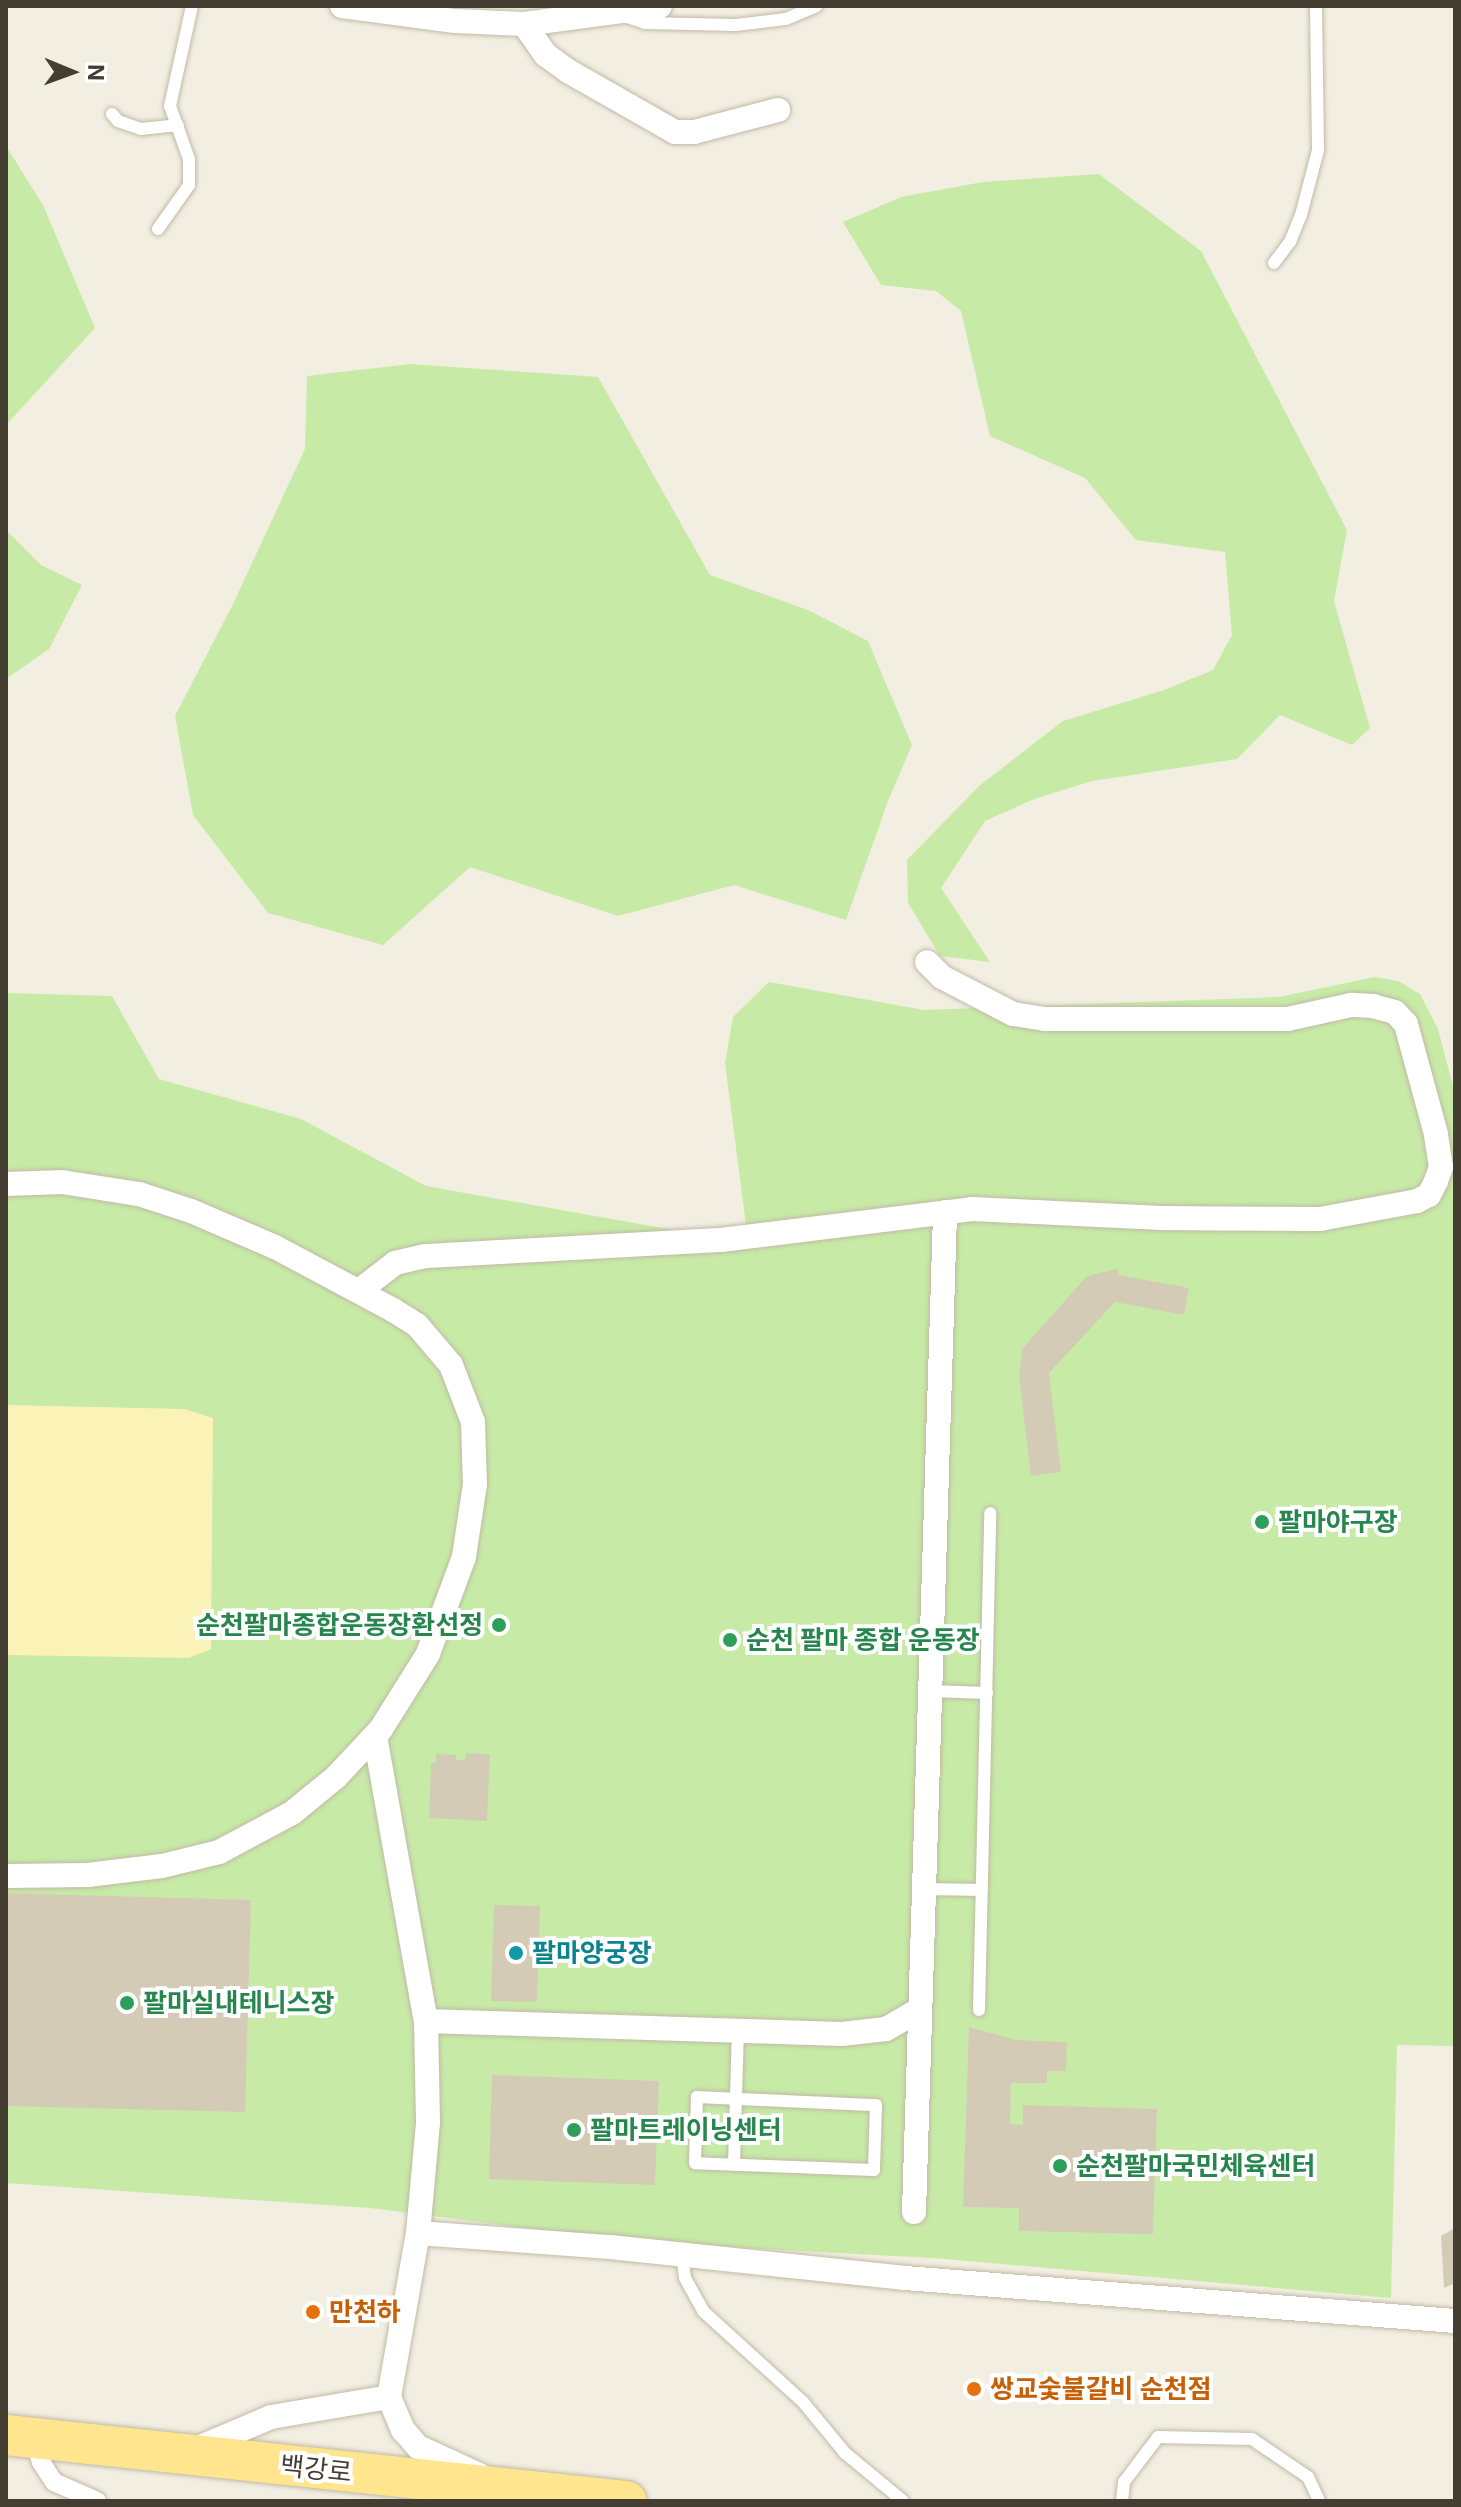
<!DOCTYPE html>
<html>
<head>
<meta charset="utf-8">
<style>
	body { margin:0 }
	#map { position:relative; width:1461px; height:2507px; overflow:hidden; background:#f2eee1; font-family:Inter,"Noto Sans KR",sans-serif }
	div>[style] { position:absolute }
	.green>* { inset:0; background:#c7eba6 }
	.sand>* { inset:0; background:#fbf2b8 }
	.building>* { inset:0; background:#d4cbb6 }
	.roads { filter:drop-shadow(0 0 2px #c1baa6) drop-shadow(0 0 2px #c1baa6) }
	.service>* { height:12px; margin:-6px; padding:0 6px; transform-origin:6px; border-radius:6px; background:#fff }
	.pedestrian>* { height:18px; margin:-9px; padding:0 9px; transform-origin:9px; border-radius:9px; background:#fff }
	.minor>* { height:24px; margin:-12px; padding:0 12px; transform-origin:12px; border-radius:12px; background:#fff }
	.primary>* { height:40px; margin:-20px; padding:0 20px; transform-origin:20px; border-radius:20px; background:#ffe68e }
	.dots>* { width:22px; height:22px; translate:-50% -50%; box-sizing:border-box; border:4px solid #fff; border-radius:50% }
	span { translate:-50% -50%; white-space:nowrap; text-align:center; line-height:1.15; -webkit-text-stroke:8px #fff; paint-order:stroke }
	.leisure-label { font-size:26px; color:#27864d; font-weight:700 }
	.left { translate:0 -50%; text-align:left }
	.right { translate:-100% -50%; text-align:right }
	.culture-label { font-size:26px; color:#0d838f; font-weight:700 }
	.food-label { font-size:26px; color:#c56008; font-weight:700 }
	.street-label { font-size:26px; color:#443e32 }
	.frame { position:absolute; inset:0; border:8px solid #443e32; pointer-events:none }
	.north { position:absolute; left:32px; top:32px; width:80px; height:80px; -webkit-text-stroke:6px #fff; paint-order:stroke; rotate:91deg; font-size:22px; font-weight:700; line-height:32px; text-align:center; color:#443e32 }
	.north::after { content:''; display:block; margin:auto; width:28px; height:36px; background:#443e32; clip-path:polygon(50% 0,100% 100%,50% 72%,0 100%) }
</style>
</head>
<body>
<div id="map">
	<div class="green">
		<div style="clip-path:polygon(6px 146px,43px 205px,95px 328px,6px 425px)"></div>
		<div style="clip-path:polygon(1099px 174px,1201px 251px,1347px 530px,1334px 601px,1370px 728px,1352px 745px,1280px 715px,1237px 759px,1092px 781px,1034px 799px,985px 821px,941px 888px,990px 962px,940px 956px,908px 903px,907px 860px,979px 786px,1063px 721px,1164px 690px,1213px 670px,1232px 635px,1225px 552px,1136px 540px,1085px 478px,990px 436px,961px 311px,936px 291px,881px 285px,843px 222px,901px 197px,983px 182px)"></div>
		<div style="clip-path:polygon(410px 364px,598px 377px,710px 575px,808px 610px,868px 641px,912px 745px,888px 801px,846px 920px,734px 885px,618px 916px,470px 867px,383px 945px,268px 913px,193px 815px,175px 716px,233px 604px,305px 449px,307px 376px)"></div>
		<div style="clip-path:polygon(6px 530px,41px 565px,82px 585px,49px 649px,6px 679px)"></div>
		<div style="clip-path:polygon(1375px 977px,1398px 981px,1420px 994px,1438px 1029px,1455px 1094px,1455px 2046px,1397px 2045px,1391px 2298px,933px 2258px,633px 2242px,370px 2208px,6px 2183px,6px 993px,112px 996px,159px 1079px,301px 1119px,426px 1186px,702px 1235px,746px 1225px,725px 1063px,733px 1017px,769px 982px,924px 1010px,1279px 997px)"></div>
	</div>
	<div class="sand">
		<div style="clip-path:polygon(6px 1405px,184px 1409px,213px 1418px,211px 1649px,189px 1658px,6px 1655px)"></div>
	</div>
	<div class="building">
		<div style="clip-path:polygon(1117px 1269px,1119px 1275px,1189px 1288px,1184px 1315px,1115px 1302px,1049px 1373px,1061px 1472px,1031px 1476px,1019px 1376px,1022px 1349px,1087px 1276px)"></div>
		<div style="clip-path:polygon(466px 1753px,490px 1754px,487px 1821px,429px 1818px,431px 1763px,436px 1763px,436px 1754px,456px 1755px,456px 1760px,465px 1760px)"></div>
		<div style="clip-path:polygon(6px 1893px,251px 1900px,245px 2112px,6px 2106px)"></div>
		<div style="clip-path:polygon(494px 1905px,540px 1906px,537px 2002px,491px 2001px)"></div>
		<div style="clip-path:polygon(969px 2027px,1016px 2040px,1067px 2042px,1066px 2071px,1047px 2071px,1047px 2083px,1011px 2083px,1010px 2124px,1023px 2125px,1023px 2105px,1157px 2109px,1153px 2234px,1019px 2231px,1019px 2208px,963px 2207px)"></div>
		<div style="clip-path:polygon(492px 2075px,659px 2081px,655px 2185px,489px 2179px)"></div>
		<div style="clip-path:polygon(1455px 2228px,1455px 2283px,1444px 2288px,1441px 2236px)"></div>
	</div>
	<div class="roads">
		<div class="service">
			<div style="left:624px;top:16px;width:22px;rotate:18deg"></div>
			<div style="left:645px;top:23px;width:91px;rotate:1.3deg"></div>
			<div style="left:736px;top:25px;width:50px;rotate:-6.8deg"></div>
			<div style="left:786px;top:19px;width:33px;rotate:-23deg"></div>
			<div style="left:112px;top:114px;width:9px;rotate:49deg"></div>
			<div style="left:118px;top:121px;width:24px;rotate:19deg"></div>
			<div style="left:141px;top:129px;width:37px;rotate:-6deg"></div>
			<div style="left:158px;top:229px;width:54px;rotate:-54.8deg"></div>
			<div style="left:189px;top:185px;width:26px;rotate:-90deg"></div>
			<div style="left:189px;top:159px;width:56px;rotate:-109.7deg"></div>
			<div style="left:170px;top:106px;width:102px;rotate:-77.6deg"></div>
			<div style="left:1274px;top:263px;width:26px;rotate:-53deg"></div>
			<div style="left:1290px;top:242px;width:29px;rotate:-68deg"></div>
			<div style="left:1301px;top:215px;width:67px;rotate:-75.3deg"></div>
			<div style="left:1318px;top:150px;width:144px;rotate:-90.8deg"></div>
			<div style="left:931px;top:1691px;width:56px;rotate:2deg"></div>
			<div style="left:925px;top:1889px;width:57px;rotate:1deg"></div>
			<div style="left:979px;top:2010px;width:497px;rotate:-88.7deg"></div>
			<div style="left:697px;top:2097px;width:179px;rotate:2.6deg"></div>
			<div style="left:876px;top:2105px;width:65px;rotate:91.8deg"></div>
			<div style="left:874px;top:2170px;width:179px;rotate:-177.8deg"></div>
			<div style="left:695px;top:2163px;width:66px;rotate:-88.3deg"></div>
			<div style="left:734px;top:2164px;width:133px;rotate:-88.3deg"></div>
			<div style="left:682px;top:2256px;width:22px;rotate:82deg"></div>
			<div style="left:685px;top:2278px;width:38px;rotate:61deg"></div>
			<div style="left:703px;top:2311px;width:135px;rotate:42.3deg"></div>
			<div style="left:803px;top:2402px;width:66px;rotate:50.5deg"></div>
			<div style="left:845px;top:2453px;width:75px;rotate:39.6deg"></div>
			<div style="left:1122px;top:2501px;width:19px;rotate:-84deg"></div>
			<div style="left:1124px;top:2482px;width:56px;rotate:-52.9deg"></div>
			<div style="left:1158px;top:2437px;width:94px;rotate:1.2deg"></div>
			<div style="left:1252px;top:2439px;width:68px;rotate:34.2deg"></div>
			<div style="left:1308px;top:2477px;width:26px;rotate:65deg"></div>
		</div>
		<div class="pedestrian">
			<div style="left:34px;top:2438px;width:25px;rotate:74deg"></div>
			<div style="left:41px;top:2462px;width:24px;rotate:57deg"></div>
			<div style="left:54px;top:2482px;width:47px;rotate:23.8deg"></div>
		</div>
		<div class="minor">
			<div style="left:342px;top:6px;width:114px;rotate:7.6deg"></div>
			<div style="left:455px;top:21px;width:69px;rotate:2.5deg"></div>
			<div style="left:524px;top:24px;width:38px;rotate:55deg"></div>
			<div style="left:546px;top:55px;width:27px;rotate:36deg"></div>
			<div style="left:568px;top:71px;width:123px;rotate:29.7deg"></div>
			<div style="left:675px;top:132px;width:19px"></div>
			<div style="left:694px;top:132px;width:87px;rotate:-14.7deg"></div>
			<div style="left:524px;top:24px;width:137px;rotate:-7.5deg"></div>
			<div style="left:6px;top:1184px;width:56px;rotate:-2deg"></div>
			<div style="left:62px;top:1182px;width:78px;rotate:8.9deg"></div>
			<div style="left:139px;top:1194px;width:55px;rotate:18.1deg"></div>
			<div style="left:191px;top:1211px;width:91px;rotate:23.2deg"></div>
			<div style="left:275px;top:1247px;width:134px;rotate:28.1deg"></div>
			<div style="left:393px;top:1310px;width:28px;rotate:32deg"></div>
			<div style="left:417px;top:1325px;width:52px;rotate:49.6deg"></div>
			<div style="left:451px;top:1365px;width:61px;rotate:68.9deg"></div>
			<div style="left:473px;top:1422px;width:62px;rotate:88.2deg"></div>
			<div style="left:475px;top:1484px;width:74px;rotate:98.6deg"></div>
			<div style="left:464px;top:1557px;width:103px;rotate:110.4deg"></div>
			<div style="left:428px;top:1654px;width:89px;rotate:122.1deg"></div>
			<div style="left:381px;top:1729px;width:66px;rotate:133.2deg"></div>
			<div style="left:336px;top:1777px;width:57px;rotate:140.7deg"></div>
			<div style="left:292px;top:1813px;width:83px;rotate:151.9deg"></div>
			<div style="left:219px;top:1852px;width:59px;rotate:166.2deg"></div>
			<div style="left:162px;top:1866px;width:75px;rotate:173.1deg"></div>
			<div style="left:88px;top:1875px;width:82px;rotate:179.3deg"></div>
			<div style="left:360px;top:1290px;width:44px;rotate:-37.6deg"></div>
			<div style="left:395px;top:1263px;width:31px;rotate:-13deg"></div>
			<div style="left:425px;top:1256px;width:296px;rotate:-3.1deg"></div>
			<div style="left:721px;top:1240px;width:253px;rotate:-7deg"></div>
			<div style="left:972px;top:1209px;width:190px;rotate:2.7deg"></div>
			<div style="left:1162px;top:1218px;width:158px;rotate:0.4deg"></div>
			<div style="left:1320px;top:1219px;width:99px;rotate:-10.5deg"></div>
			<div style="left:1417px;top:1201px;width:13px;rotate:-27deg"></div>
			<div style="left:1429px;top:1195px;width:16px;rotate:-63deg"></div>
			<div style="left:1436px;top:1181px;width:15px;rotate:-70deg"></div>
			<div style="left:1441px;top:1167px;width:33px;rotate:-99deg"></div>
			<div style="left:1436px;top:1134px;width:114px;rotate:-105.3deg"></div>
			<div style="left:1406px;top:1024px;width:16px;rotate:-133deg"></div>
			<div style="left:1395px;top:1012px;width:23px;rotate:-165deg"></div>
			<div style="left:1373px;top:1006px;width:22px;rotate:-177deg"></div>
			<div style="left:1351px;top:1005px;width:65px;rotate:167.5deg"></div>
			<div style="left:1288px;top:1019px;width:243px;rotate:180deg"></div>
			<div style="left:1045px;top:1019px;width:32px;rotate:-171deg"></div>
			<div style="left:1013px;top:1014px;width:80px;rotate:-152.5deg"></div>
			<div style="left:942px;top:977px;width:21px;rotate:-135deg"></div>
			<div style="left:375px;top:1736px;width:290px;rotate:79.9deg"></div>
			<div style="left:426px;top:2021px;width:416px;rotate:1.8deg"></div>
			<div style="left:842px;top:2034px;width:44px;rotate:-6.5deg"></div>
			<div style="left:886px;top:2029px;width:38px;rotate:-30deg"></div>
			<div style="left:914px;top:2212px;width:1000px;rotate:-88.22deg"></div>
			<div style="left:418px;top:2233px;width:110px;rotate:-84.8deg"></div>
			<div style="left:428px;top:2123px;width:102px;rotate:-91.1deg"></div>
			<div style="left:191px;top:2451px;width:87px;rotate:-23deg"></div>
			<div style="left:271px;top:2417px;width:120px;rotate:-9.6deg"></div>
			<div style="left:479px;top:2475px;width:67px;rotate:-155.3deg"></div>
			<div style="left:418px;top:2447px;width:23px;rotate:-131deg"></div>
			<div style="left:403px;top:2430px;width:36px;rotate:-113deg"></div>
			<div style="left:389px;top:2397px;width:167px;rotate:-80deg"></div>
			<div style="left:418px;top:2233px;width:193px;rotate:4.2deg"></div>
			<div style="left:610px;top:2247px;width:297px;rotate:6deg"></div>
			<div style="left:905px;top:2278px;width:552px;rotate:4.47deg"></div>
		</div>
		<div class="primary">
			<div style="left:6px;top:2435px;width:624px;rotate:6.08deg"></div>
		</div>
	</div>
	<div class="dots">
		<div style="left:1262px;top:1522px;background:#2e9e5b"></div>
		<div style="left:499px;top:1625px;background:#2e9e5b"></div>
		<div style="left:730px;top:1640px;background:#2e9e5b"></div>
		<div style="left:516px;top:1953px;background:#0f9aa8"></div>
		<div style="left:127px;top:2003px;background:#2e9e5b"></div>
		<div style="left:574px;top:2130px;background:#2e9e5b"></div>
		<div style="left:1060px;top:2166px;background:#2e9e5b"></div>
		<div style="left:313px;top:2312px;background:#e8710a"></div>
		<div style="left:974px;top:2389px;background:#e8710a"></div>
	</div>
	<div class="leisure-label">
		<span class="left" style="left:1278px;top:1522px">팔마야구장</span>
		<span class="right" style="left:483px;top:1625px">순천팔마종합운동장환선정</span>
		<span class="left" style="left:746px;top:1640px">순천 팔마 종합 운동장</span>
		<span class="left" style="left:143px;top:2003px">팔마실내테니스장</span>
		<span class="left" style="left:590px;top:2130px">팔마트레이닝센터</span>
		<span class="left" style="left:1076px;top:2166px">순천팔마국민체육센터</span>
	</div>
	<div class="culture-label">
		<span class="left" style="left:532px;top:1953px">팔마양궁장</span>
	</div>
	<div class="food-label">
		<span class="left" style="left:329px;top:2312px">만천하</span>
		<span class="left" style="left:990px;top:2389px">쌍교숯불갈비 순천점</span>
	</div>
	<div class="street-label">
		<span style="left:316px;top:2469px;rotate:6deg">백강로</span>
	</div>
	<div class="frame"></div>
	<div class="north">N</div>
</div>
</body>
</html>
